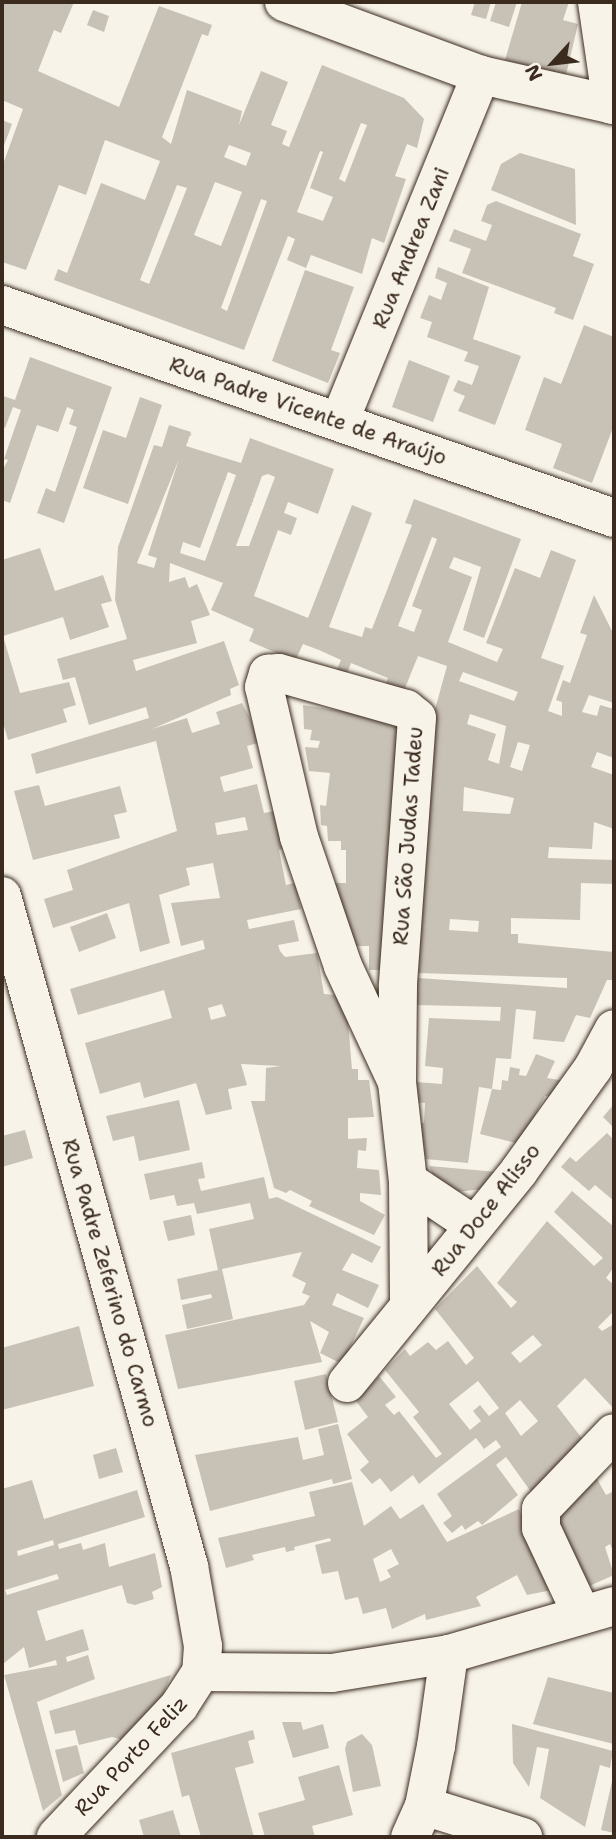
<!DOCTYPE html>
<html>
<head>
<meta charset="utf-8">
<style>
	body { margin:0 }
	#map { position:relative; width:616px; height:1839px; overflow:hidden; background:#f7f3e8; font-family:"Shantell Sans",sans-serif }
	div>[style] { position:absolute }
	.building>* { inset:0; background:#c8c1b6 }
	.roads { filter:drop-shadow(0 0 2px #3b2a1e) drop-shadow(0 0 2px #3b2a1e) }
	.street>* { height:38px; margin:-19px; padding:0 19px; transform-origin:19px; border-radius:19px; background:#f7f3e8 }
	span { translate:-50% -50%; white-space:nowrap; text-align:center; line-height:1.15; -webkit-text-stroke:5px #f7f3e8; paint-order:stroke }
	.street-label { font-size:21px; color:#3b2a1e }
	.frame { position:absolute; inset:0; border:4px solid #3b2a1e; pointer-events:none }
	.north { position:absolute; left:518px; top:28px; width:70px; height:70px; -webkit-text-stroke:5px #f7f3e8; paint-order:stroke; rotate:243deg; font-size:19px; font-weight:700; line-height:28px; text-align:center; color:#3b2a1e }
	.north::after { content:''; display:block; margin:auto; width:24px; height:32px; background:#3b2a1e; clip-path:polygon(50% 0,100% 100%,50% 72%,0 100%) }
</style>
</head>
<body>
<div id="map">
	<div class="building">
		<div style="clip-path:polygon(evenodd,2px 2px,74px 2px,61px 33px,54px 30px,38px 71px,119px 107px,159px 6px,212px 25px,208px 36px,202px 34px,162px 137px,171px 144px,187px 90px,242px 111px,239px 125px,261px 71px,288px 82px,271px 125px,287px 131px,282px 144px,289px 147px,322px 65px,404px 98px,424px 119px,417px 148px,407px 144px,395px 176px,406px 179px,384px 243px,372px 238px,362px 274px,311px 255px,306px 268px,287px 260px,295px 239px,288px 236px,244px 350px,54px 280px,58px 269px,67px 273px,101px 183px,145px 200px,160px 161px,105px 140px,86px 195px,59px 185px,26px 270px,2px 262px,2px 167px,23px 109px,2px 100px,2px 2px,361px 123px,367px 125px,345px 182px,339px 179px,361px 123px,2px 2px,229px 145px,251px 153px,246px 166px,224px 157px,229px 145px,2px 2px,320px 151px,323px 152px,310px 188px,333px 197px,323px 221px,297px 212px,320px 151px,2px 2px,215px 182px,242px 192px,221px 246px,194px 235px,215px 182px,2px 2px,177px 185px,187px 188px,149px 284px,140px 280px,177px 185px,2px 2px,261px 199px,267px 201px,227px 311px,221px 308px,261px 199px)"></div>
		<div style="clip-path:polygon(475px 2px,491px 2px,486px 19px,471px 15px)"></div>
		<div style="clip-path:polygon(496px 2px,517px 2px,509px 27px,490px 21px)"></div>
		<div style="clip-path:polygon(522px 2px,569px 2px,563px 20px,578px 24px,566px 75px,505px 60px)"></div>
		<div style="clip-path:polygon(93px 10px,109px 16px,104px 32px,87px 25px)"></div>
		<div style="clip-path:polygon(2px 120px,12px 124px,2px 151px)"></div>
		<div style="clip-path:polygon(520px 153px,575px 169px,576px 225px,491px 190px,501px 164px)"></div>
		<div style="clip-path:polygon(496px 201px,581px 234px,573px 256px,594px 264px,573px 320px,554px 313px,556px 308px,462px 273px,471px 249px,449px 241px,454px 229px,486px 241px,492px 225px,481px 221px,487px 205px)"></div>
		<div style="clip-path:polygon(438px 267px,489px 287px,473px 339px,521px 356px,495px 425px,458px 411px,465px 396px,453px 391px,458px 380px,472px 385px,479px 366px,464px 361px,468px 352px,427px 337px,432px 322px,420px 318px,429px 295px,441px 300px,447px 283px,435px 278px)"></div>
		<div style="clip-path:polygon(305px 270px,354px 287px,331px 350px,340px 353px,328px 383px,272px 361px)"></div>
		<div style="clip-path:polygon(584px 325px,614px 337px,614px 425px,592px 483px,553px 468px,562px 444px,525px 430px,544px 377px,561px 384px)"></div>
		<div style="clip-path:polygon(30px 357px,112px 387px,64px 523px,37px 513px,46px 488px,55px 492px,77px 427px,69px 424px,74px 410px,67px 407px,58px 432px,37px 425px,10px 503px,2px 500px,2px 471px,8px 460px,4px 459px,21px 410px,13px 407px,5px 428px,2px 426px,2px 400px,3px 396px,15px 400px)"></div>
		<div style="clip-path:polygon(409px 360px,450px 376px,433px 422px,392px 407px)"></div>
		<div style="clip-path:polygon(140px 397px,162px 405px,128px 504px,83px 488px,103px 430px,126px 438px)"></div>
		<div style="clip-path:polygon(evenodd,169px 425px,191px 432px,186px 446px,241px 463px,250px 438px,334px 469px,318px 514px,288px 502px,284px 513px,297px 518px,291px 535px,278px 530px,254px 596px,308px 618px,352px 505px,372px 513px,329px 627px,362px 637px,365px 627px,372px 629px,412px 525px,405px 523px,414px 499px,521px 539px,484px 638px,463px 630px,481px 567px,454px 557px,449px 568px,472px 577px,448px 642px,497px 662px,503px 649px,486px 643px,515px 568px,540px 578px,551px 550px,576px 560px,541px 658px,564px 666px,548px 711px,562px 716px,562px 702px,556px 700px,563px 680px,570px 683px,587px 635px,580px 633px,594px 595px,614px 635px,614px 703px,589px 695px,582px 712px,597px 716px,600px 705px,614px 709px,614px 758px,597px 752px,591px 767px,614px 775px,614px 829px,594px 822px,592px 849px,549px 847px,548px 858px,614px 860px,614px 884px,581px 883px,580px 920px,511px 918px,511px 934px,518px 934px,518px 943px,614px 952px,614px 980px,607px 980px,590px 1018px,576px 1015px,564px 1042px,533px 1039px,536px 1011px,516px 1009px,511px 1059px,496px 1058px,492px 1089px,479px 1087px,468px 1163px,426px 1159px,415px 1122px,424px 1123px,425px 1103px,415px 1102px,416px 1082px,442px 1084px,443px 1068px,425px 1066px,429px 1018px,500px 1021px,501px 1007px,416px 1005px,418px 978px,567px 988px,567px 978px,418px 973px,427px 842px,426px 742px,447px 666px,418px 656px,401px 698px,383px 692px,388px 678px,351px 663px,345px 679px,334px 676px,341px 660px,319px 650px,303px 644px,295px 661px,249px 641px,254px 629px,211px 610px,223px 583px,170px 563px,169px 582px,185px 577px,189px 588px,197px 584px,210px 615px,191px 621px,197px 643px,133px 660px,136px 671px,224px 641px,239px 685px,230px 689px,231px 695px,152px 729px,187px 718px,192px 733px,220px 724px,216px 712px,242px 703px,251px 720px,258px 743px,247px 746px,253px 768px,220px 777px,224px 792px,257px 784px,264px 813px,280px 810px,288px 848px,279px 850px,286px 885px,295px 883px,301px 909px,247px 920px,249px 929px,294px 920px,299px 941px,278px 945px,280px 951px,285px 957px,317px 953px,324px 994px,336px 995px,347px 1010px,352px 1069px,358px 1069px,358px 1080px,369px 1080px,374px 1117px,348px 1118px,348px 1139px,367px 1138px,366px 1151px,358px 1150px,357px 1168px,379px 1170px,381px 1195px,360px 1193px,360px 1201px,385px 1215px,374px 1235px,309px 1206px,312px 1201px,290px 1190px,286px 1193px,274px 1188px,251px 1101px,265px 1101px,266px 1068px,281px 1066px,241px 1064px,247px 1085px,228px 1089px,232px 1109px,206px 1115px,196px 1083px,144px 1098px,140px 1082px,100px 1094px,85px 1043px,172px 1018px,164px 990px,78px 1015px,70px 989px,205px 949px,203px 940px,181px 946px,171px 903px,220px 898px,213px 863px,186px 868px,190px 885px,159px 895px,170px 943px,140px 952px,129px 903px,53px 928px,44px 899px,73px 890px,67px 870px,177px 831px,156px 741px,36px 774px,31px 754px,149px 718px,146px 707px,89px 725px,75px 677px,63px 680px,57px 659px,127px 639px,115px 600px,118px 547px,154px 445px,162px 447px,169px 425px,179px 459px,148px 555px,157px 558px,154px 568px,137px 563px,179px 459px,169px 425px,228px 472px,236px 475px,205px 561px,180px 553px,183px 542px,200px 548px,228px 472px,169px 425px,268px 474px,275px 477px,249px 546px,236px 546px,262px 476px,268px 474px,169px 425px,432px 537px,437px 539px,412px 606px,422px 610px,414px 632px,398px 626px,432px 537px,169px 425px,463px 672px,518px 692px,514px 701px,459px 681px,463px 672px,169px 425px,470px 714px,506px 726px,499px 764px,488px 760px,496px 734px,467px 724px,470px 714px,169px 425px,518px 742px,530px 745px,522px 771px,510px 767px,518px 742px,169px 425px,464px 787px,514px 798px,510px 814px,463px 811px,464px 787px,169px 425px,245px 817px,248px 830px,217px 835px,215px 823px,245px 817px,169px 425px,450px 919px,479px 921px,478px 932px,449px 930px,450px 919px,169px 425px,222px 1004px,226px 1016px,211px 1020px,208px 1008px,222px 1004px)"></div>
		<div style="clip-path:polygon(40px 548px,55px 591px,103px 575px,112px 601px,101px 604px,109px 627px,70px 640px,63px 617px,3px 636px,20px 693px,69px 682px,76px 705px,63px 709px,67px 722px,8px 740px,2px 719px,2px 560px)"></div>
		<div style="clip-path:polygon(303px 705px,401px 720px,385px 970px,369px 970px,369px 946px,345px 946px,329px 883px,346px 883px,346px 850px,341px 850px,341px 841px,328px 841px,327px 826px,321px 825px,320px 805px,326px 806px,330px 773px,309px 771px,305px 747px,318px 748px,320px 741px,310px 740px,312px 730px,304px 729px)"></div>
		<div style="clip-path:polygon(39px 785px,45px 806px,120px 786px,127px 812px,114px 815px,120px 838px,33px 860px,14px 791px)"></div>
		<div style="clip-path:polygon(107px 913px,116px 938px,79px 952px,70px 927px)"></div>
		<div style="clip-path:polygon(536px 1054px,555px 1061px,547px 1078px,571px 1082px,569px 1097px,545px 1096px,520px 1144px,480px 1134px,492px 1089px,501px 1090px,502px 1080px,508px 1081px,510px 1067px,520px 1069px,519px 1075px,526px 1076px)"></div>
		<div style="clip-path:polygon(179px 1100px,190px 1150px,139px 1161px,134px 1136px,113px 1141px,106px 1116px)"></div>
		<div style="clip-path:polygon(614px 1104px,614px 1128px,603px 1117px)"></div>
		<div style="clip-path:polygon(25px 1130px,33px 1158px,2px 1167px,2px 1136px)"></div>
		<div style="clip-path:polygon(607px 1133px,614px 1140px,614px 1201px,595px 1185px,589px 1191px,561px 1167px,570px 1157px,576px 1162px)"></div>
		<div style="clip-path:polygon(202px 1162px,205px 1178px,198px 1179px,201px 1191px,264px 1177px,269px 1199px,277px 1197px,381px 1247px,372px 1263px,352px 1253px,342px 1270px,379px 1285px,368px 1308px,337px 1293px,332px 1305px,364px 1318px,342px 1364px,320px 1353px,329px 1332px,310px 1321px,322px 1362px,178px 1389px,165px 1335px,304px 1305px,310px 1296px,302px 1293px,306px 1283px,292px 1276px,302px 1252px,222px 1269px,233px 1319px,187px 1329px,182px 1305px,212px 1298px,211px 1294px,181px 1300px,177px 1279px,218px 1270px,209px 1229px,254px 1219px,250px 1203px,197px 1214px,194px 1203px,177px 1206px,174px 1195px,150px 1200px,144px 1174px)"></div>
		<div style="clip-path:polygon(429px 1166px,498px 1172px,482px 1189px,441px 1194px)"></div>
		<div style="clip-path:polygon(evenodd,572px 1191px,614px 1227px,614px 1267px,606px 1278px,614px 1285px,614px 1311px,598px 1327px,602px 1331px,614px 1324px,614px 1409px,585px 1378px,557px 1406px,591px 1450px,534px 1496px,506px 1457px,496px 1465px,518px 1495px,482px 1525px,478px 1521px,465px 1530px,462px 1525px,452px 1533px,443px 1523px,452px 1516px,437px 1494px,501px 1447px,496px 1440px,484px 1449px,476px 1438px,419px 1484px,413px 1475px,391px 1492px,380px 1478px,372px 1484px,360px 1470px,369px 1462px,347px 1434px,368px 1417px,356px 1401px,379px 1376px,396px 1397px,385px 1405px,394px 1415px,399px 1411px,436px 1458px,442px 1454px,413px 1417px,419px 1412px,385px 1370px,405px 1349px,410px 1356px,428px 1342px,436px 1350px,448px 1341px,466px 1365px,474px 1358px,435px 1309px,477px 1266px,511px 1308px,517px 1302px,497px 1283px,547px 1221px,594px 1266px,603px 1258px,554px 1212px,572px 1191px,533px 1335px,542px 1345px,520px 1363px,511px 1353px,533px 1335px,572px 1191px,478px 1381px,499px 1408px,489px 1416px,480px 1405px,473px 1411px,481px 1421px,470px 1430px,449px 1404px,478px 1381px,572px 1191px,520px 1400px,538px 1421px,521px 1436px,505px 1413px,520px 1400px)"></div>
		<div style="clip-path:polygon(191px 1215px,195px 1235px,168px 1241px,163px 1221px)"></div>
		<div style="clip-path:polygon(79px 1326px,94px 1386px,2px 1410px,2px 1348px)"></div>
		<div style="clip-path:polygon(326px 1374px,338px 1422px,305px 1430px,294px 1381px)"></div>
		<div style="clip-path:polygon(338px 1424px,352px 1479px,333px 1484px,332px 1479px,210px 1511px,195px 1455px,298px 1437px,303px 1460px,324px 1455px,318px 1429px)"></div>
		<div style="clip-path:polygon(116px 1448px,123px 1472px,99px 1479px,93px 1455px)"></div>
		<div style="clip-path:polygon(596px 1477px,606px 1495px,614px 1491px,614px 1553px,610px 1544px,605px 1547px,614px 1575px,578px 1591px,548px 1530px)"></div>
		<div style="clip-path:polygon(evenodd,32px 1480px,44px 1519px,137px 1490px,145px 1517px,58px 1544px,59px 1549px,81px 1543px,83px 1550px,105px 1543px,109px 1567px,155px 1553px,162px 1587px,152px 1592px,154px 1599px,135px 1605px,127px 1603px,122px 1585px,37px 1611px,46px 1641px,83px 1629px,89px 1650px,66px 1657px,67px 1662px,88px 1655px,95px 1679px,37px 1702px,62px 1795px,43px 1811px,4px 1675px,57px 1665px,56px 1660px,29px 1668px,24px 1647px,3px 1664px,2px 1659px,2px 1489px,32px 1480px,53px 1540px,54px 1545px,18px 1556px,17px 1551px,53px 1540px,32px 1480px,57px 1574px,59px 1579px,7px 1595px,5px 1590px,57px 1574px)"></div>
		<div style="clip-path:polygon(evenodd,352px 1482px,364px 1526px,391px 1506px,400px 1519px,423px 1504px,447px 1542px,519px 1509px,552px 1590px,527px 1595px,517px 1575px,476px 1597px,481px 1606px,426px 1620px,425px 1614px,392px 1629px,386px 1608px,363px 1614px,358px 1597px,345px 1600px,338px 1571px,322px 1574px,315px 1545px,331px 1541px,330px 1538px,294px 1547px,295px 1550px,286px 1552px,285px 1547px,252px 1555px,254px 1560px,226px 1568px,218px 1538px,315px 1516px,309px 1492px,352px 1482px,391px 1549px,399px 1564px,387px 1570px,391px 1577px,380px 1582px,373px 1559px,391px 1549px)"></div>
		<div style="clip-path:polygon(171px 1675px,153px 1719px,122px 1746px,120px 1739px,112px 1737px,79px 1745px,75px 1730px,55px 1734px,49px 1711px)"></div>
		<div style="clip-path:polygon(548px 1677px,614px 1693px,614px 1744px,533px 1724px)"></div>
		<div style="clip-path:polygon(282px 1722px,301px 1722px,303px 1730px,323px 1724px,329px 1748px,293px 1758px)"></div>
		<div style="clip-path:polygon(512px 1724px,613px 1751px,610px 1768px,600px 1765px,585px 1827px,540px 1798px,549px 1749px,537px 1747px,529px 1787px,513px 1763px)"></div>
		<div style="clip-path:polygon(253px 1730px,255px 1739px,248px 1741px,254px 1763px,235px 1768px,254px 1837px,201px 1837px,189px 1795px,182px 1797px,171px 1753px)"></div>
		<div style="clip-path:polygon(362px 1734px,372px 1745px,381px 1786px,353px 1792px,345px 1749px,347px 1742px)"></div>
		<div style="clip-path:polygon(77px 1745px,84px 1773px,63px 1782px,55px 1750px)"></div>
		<div style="clip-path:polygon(339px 1765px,353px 1815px,312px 1826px,315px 1837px,265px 1837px,258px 1813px,305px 1800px,298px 1777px)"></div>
		<div style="clip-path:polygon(613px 1777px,614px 1777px,614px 1833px,601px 1830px)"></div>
		<div style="clip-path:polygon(173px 1810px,181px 1837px,144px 1837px,139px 1820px)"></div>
	</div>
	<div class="roads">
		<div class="street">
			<div style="left:284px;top:2px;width:210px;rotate:20.3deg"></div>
			<div style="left:481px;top:75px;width:136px;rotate:12.7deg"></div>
			<div style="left:597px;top:2px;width:104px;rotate:81.7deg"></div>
			<div style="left:2px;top:305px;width:648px;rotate:19.19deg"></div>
			<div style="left:340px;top:420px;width:373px;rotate:-67.8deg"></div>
			<div style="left:2px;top:896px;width:696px;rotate:74.41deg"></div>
			<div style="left:189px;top:1566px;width:81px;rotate:80.1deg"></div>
			<div style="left:203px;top:1646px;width:26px;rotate:94deg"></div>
			<div style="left:201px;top:1672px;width:40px;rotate:122.9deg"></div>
			<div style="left:179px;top:1706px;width:180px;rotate:133.2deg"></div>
			<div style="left:397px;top:1082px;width:128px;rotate:-115deg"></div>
			<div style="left:343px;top:966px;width:136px;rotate:-108.8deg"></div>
			<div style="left:299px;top:837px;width:154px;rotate:-103.1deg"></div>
			<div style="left:264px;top:687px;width:14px;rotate:-73deg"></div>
			<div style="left:268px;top:674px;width:11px;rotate:-5deg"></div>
			<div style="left:279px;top:673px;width:132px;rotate:15.8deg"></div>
			<div style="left:406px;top:709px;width:14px;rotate:39deg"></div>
			<div style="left:417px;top:718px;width:269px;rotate:94.1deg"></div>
			<div style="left:398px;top:986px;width:96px;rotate:90.6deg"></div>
			<div style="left:397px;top:1082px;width:100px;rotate:83.7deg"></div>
			<div style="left:408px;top:1181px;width:125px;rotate:89.5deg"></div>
			<div style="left:408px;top:1181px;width:79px;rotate:33.7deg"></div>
			<div style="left:347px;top:1383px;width:273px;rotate:-50.9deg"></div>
			<div style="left:519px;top:1171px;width:127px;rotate:-54.3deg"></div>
			<div style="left:593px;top:1068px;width:44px;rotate:-61.7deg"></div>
			<div style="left:582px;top:1615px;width:96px;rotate:-115.2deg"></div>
			<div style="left:541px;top:1528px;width:19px;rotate:-90deg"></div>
			<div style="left:541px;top:1509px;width:105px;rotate:-46.2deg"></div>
			<div style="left:449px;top:1654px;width:172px;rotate:-16.2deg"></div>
			<div style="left:201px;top:1672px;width:131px;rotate:0.4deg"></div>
			<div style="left:332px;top:1673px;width:119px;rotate:-9.2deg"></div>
			<div style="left:449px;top:1654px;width:93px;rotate:98deg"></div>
			<div style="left:436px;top:1746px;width:61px;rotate:101.3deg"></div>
			<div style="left:424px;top:1806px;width:34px;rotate:114deg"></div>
			<div style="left:424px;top:1806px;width:104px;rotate:17.4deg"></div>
		</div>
	</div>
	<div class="street-label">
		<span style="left:411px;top:248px;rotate:-68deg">Rua Andrea Zani</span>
		<span style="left:308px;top:411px;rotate:19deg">Rua Padre Vicente de Araújo</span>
		<span style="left:408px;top:836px;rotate:-86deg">Rua São Judas Tadeu</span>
		<span style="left:486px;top:1210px;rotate:-52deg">Rua Doce Alisso</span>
		<span style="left:110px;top:1283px;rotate:74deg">Rua Padre Zeferino do Carmo</span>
		<span style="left:131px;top:1756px;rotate:-47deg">Rua Porto Feliz</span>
	</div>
	<div class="frame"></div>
	<div class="north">N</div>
</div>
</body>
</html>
